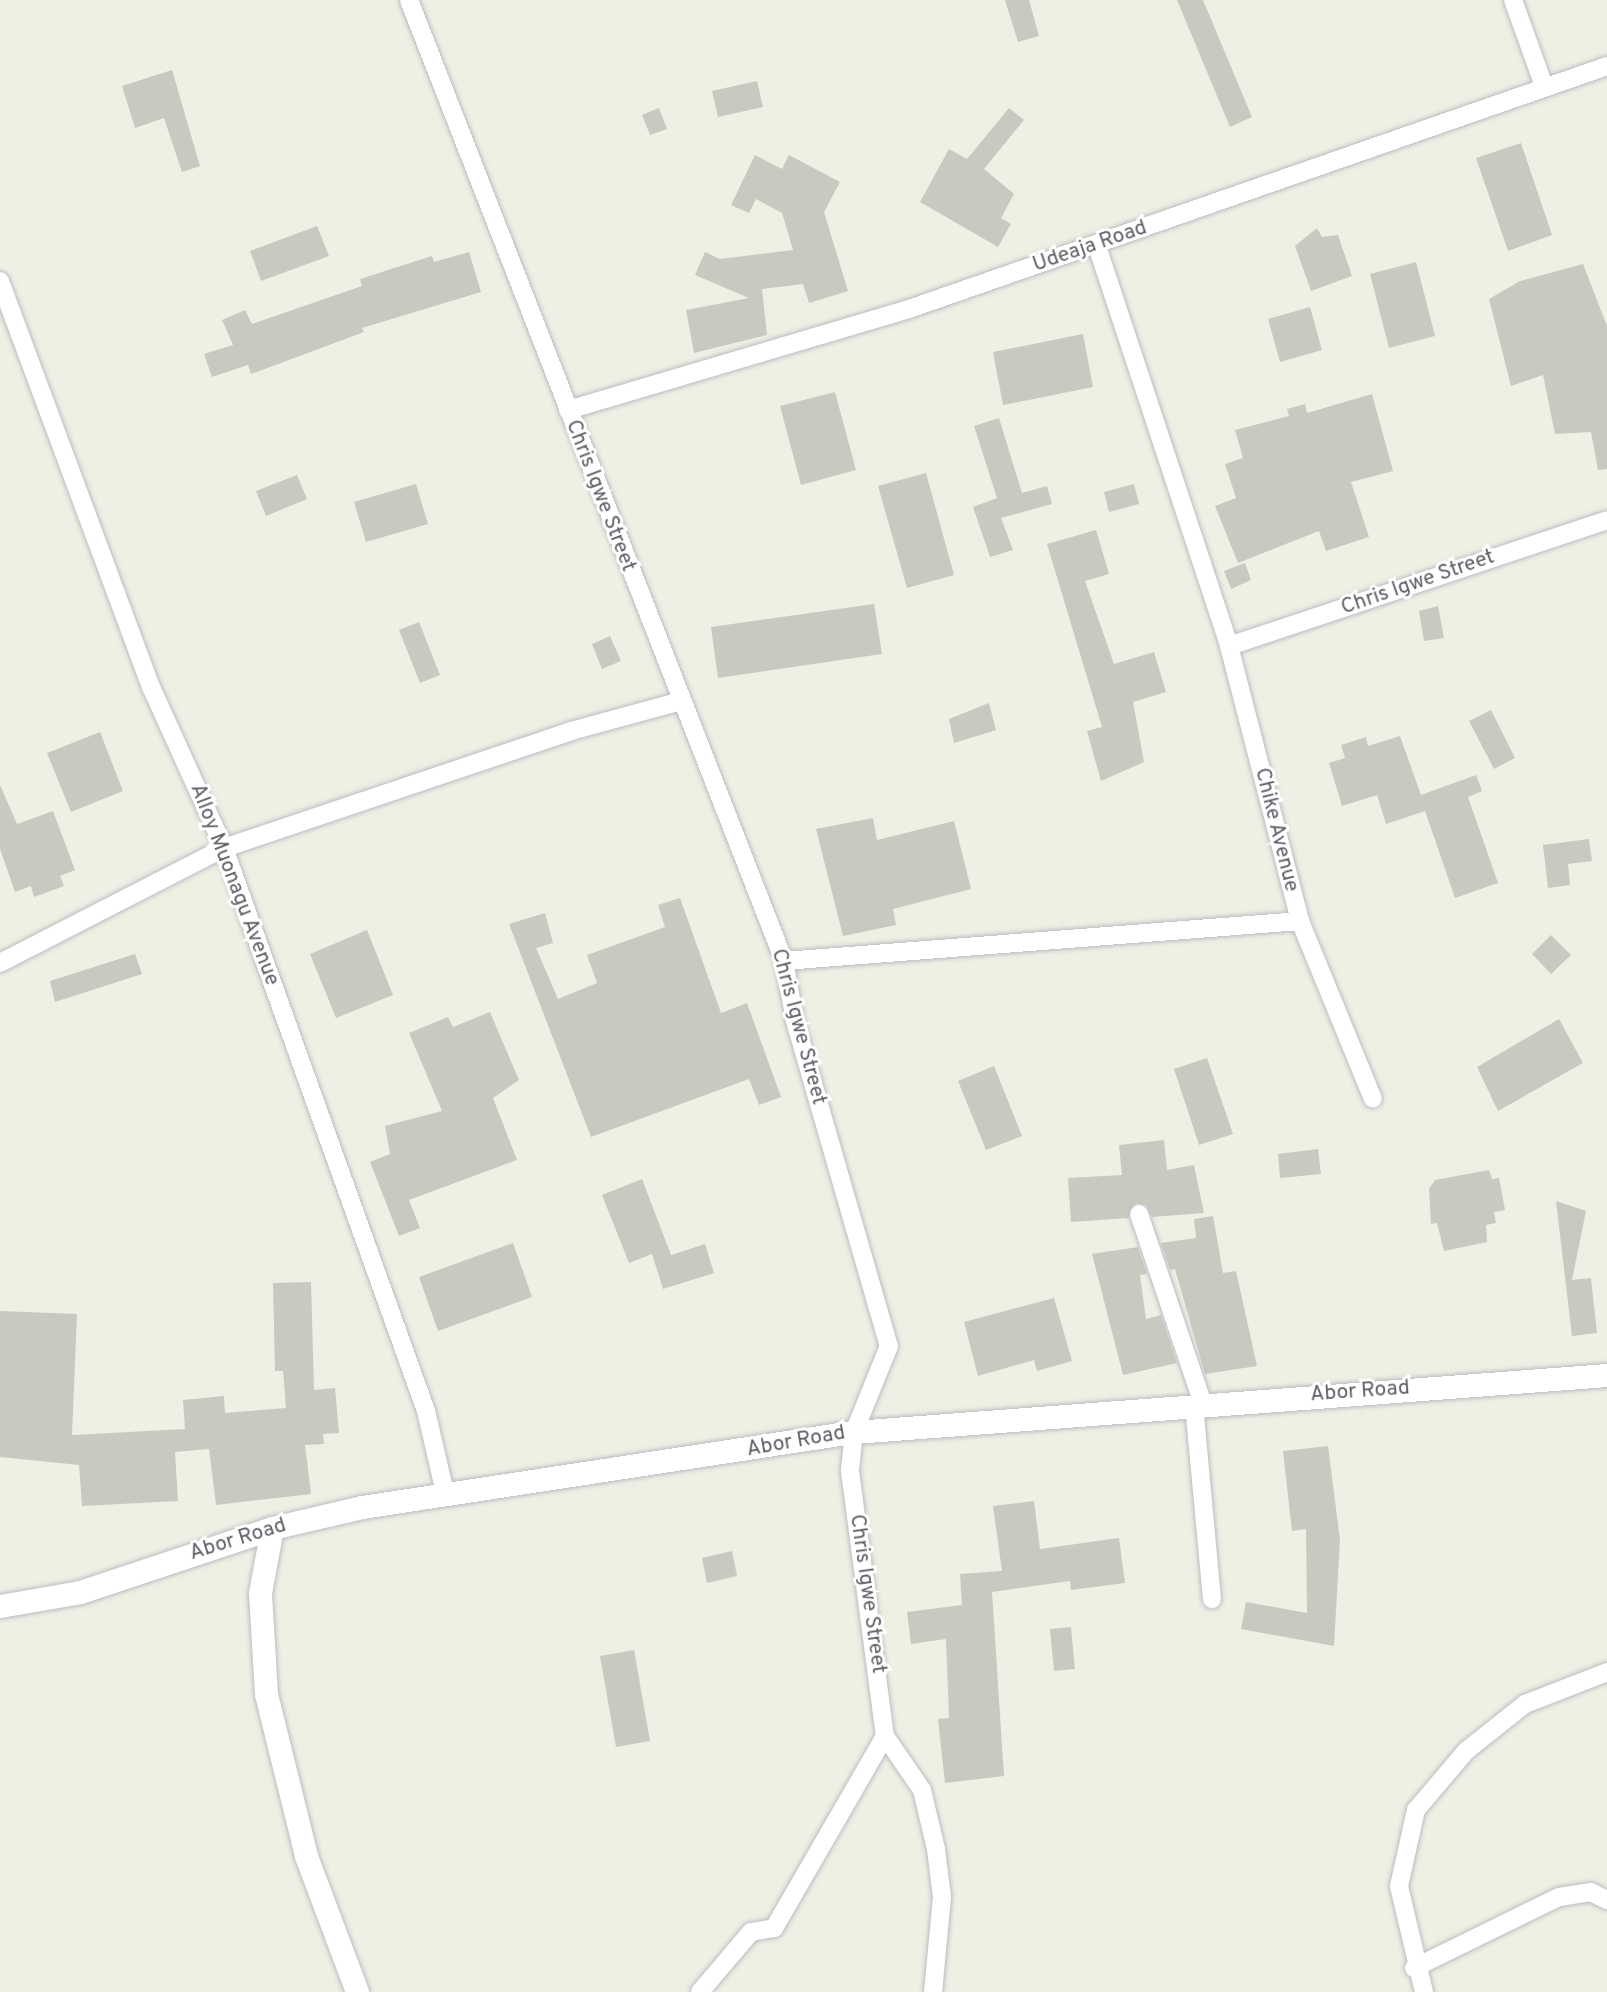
<!DOCTYPE html>
<html>
<head>
<meta charset="utf-8">
<style>
	body { margin:0 }
	#map { position:relative; width:1607px; height:1992px; overflow:hidden; background:#efefe4; font-family:Overpass,sans-serif }
	div>[style] { position:absolute }
	.building>* { inset:0; background:#cac9c1 }
	.roads { filter:drop-shadow(0 0 2px #bcbcc3) drop-shadow(0 0 2px #bcbcc3) }
	.minor>* { height:18px; margin:-9px; padding:0 9px; transform-origin:9px; border-radius:9px; background:#fff }
	.tertiary>* { height:23px; margin:-11.5px; padding:0 11.5px; transform-origin:11.5px; border-radius:11.5px; background:#fff }
	span { translate:-50% -50%; white-space:nowrap; text-align:center; line-height:1.15; -webkit-text-stroke:6px #fff; paint-order:stroke }
	.street-label { font-size:21px; color:#5c5e65 }
</style>
</head>
<body>
<div id="map">
	<div class="building">
		<div style="clip-path:polygon(1005px 0,1029px 0,1039px 36px,1018px 42px)"></div>
		<div style="clip-path:polygon(1177px 0,1203px 0,1252px 117px,1230px 127px)"></div>
		<div style="clip-path:polygon(172px 70px,200px 166px,182px 172px,164px 118px,135px 128px,122px 86px)"></div>
		<div style="clip-path:polygon(757px 81px,763px 107px,718px 117px,712px 91px)"></div>
		<div style="clip-path:polygon(659px 108px,667px 129px,650px 135px,642px 115px)"></div>
		<div style="clip-path:polygon(1009px 108px,1024px 120px,984px 169px,1014px 194px,1001px 218px,1011px 224px,998px 247px,920px 202px,949px 149px,967px 159px)"></div>
		<div style="clip-path:polygon(1521px 143px,1552px 235px,1508px 251px,1476px 158px)"></div>
		<div style="clip-path:polygon(755px 155px,782px 169px,789px 155px,840px 182px,824px 212px,848px 291px,809px 303px,803px 284px,762px 289px,767px 335px,694px 353px,686px 310px,749px 298px,695px 275px,705px 252px,720px 259px,793px 250px,782px 213px,756px 199px,749px 213px,731px 205px)"></div>
		<div style="clip-path:polygon(317px 226px,329px 256px,261px 281px,250px 251px)"></div>
		<div style="clip-path:polygon(1317px 228px,1322px 237px,1338px 235px,1352px 276px,1311px 291px,1295px 246px)"></div>
		<div style="clip-path:polygon(469px 252px,481px 292px,362px 328px,364px 332px,251px 374px,248px 365px,212px 377px,204px 354px,233px 345px,222px 320px,245px 310px,252px 324px,362px 286px,360px 279px,432px 256px,434px 262px)"></div>
		<div style="clip-path:polygon(1416px 262px,1435px 336px,1389px 348px,1370px 274px)"></div>
		<div style="clip-path:polygon(1583px 264px,1607px 326px,1607px 469px,1598px 470px,1591px 432px,1555px 434px,1543px 375px,1511px 386px,1489px 299px,1520px 281px)"></div>
		<div style="clip-path:polygon(1310px 307px,1322px 350px,1280px 362px,1268px 319px)"></div>
		<div style="clip-path:polygon(1083px 334px,1093px 387px,1003px 405px,993px 352px)"></div>
		<div style="clip-path:polygon(835px 392px,856px 470px,801px 485px,780px 406px)"></div>
		<div style="clip-path:polygon(1372px 394px,1393px 471px,1351px 482px,1369px 537px,1326px 551px,1319px 531px,1238px 563px,1215px 506px,1236px 498px,1225px 464px,1243px 458px,1235px 430px,1289px 416px,1287px 409px,1305px 404px,1307px 413px)"></div>
		<div style="clip-path:polygon(999px 418px,1022px 493px,1047px 486px,1052px 504px,1001px 518px,1013px 550px,990px 557px,973px 507px,997px 498px,974px 426px)"></div>
		<div style="clip-path:polygon(926px 473px,954px 575px,907px 588px,878px 486px)"></div>
		<div style="clip-path:polygon(297px 475px,307px 499px,266px 516px,256px 491px)"></div>
		<div style="clip-path:polygon(416px 484px,428px 524px,366px 542px,354px 502px)"></div>
		<div style="clip-path:polygon(1134px 484px,1139px 504px,1109px 512px,1104px 492px)"></div>
		<div style="clip-path:polygon(1096px 530px,1109px 574px,1085px 581px,1114px 664px,1154px 652px,1166px 692px,1133px 702px,1144px 762px,1101px 781px,1087px 731px,1102px 727px,1047px 544px)"></div>
		<div style="clip-path:polygon(1245px 563px,1251px 580px,1231px 589px,1224px 571px)"></div>
		<div style="clip-path:polygon(874px 604px,882px 654px,718px 678px,711px 627px)"></div>
		<div style="clip-path:polygon(1438px 606px,1444px 638px,1424px 641px,1419px 611px)"></div>
		<div style="clip-path:polygon(419px 622px,440px 675px,420px 683px,399px 630px)"></div>
		<div style="clip-path:polygon(610px 636px,621px 661px,602px 669px,592px 644px)"></div>
		<div style="clip-path:polygon(989px 703px,996px 730px,954px 743px,949px 719px)"></div>
		<div style="clip-path:polygon(1491px 710px,1515px 758px,1494px 769px,1469px 721px)"></div>
		<div style="clip-path:polygon(100px 732px,123px 791px,71px 812px,47px 753px)"></div>
		<div style="clip-path:polygon(1400px 736px,1421px 795px,1476px 775px,1482px 791px,1468px 797px,1498px 883px,1455px 898px,1425px 811px,1386px 824px,1377px 795px,1342px 806px,1329px 763px,1345px 758px,1341px 745px,1366px 737px,1368px 746px)"></div>
		<div style="clip-path:polygon(0 785px,17px 824px,53px 811px,75px 870px,60px 876px,64px 886px,34px 897px,31px 886px,15px 892px,0 849px)"></div>
		<div style="clip-path:polygon(873px 818px,877px 840px,954px 821px,971px 889px,893px 909px,896px 925px,843px 936px,816px 829px)"></div>
		<div style="clip-path:polygon(1589px 839px,1592px 861px,1568px 864px,1570px 885px,1548px 888px,1543px 845px)"></div>
		<div style="clip-path:polygon(680px 898px,721px 1013px,747px 1003px,781px 1097px,759px 1105px,749px 1079px,591px 1137px,509px 924px,545px 913px,553px 943px,536px 948px,558px 999px,597px 983px,587px 955px,665px 927px,658px 905px)"></div>
		<div style="clip-path:polygon(367px 930px,393px 995px,336px 1018px,310px 954px)"></div>
		<div style="clip-path:polygon(1551px 935px,1571px 955px,1551px 974px,1532px 954px)"></div>
		<div style="clip-path:polygon(135px 954px,142px 974px,55px 1002px,50px 981px)"></div>
		<div style="clip-path:polygon(490px 1012px,519px 1080px,493px 1098px,517px 1160px,409px 1200px,420px 1228px,399px 1236px,370px 1162px,390px 1154px,385px 1126px,442px 1111px,409px 1033px,448px 1017px,453px 1027px)"></div>
		<div style="clip-path:polygon(1559px 1019px,1583px 1063px,1498px 1111px,1477px 1067px)"></div>
		<div style="clip-path:polygon(1207px 1058px,1233px 1134px,1199px 1145px,1174px 1069px)"></div>
		<div style="clip-path:polygon(994px 1066px,1022px 1136px,986px 1150px,958px 1081px)"></div>
		<div style="clip-path:polygon(1164px 1140px,1167px 1170px,1194px 1165px,1204px 1213px,1152px 1217px,1146px 1205px,1136px 1203px,1128px 1218px,1071px 1222px,1068px 1178px,1122px 1175px,1119px 1145px)"></div>
		<div style="clip-path:polygon(1318px 1149px,1321px 1174px,1280px 1178px,1278px 1154px)"></div>
		<div style="clip-path:polygon(1489px 1170px,1492px 1179px,1499px 1178px,1505px 1210px,1494px 1212px,1496px 1223px,1486px 1225px,1487px 1242px,1444px 1251px,1437px 1223px,1431px 1224px,1429px 1189px,1435px 1180px)"></div>
		<div style="clip-path:polygon(642px 1179px,671px 1255px,705px 1244px,714px 1273px,663px 1289px,652px 1254px,629px 1263px,602px 1195px)"></div>
		<div style="clip-path:polygon(1556px 1201px,1586px 1211px,1572px 1280px,1591px 1278px,1597px 1333px,1572px 1336px)"></div>
		<div style="clip-path:polygon(1213px 1216px,1223px 1273px,1236px 1271px,1257px 1366px,1205px 1374px,1175px 1269px,1170px 1270px,1161px 1243px,1196px 1238px,1194px 1219px)"></div>
		<div style="clip-path:polygon(513px 1243px,532px 1297px,438px 1331px,419px 1277px)"></div>
		<div style="clip-path:polygon(1138px 1247px,1147px 1274px,1140px 1275px,1146px 1319px,1161px 1315px,1177px 1363px,1123px 1375px,1092px 1254px)"></div>
		<div style="clip-path:polygon(311px 1282px,314px 1390px,335px 1388px,339px 1433px,323px 1434px,324px 1444px,305px 1445px,311px 1494px,216px 1505px,209px 1449px,175px 1452px,178px 1501px,82px 1506px,79px 1465px,0 1457px,0 1311px,77px 1314px,72px 1435px,185px 1429px,183px 1400px,224px 1396px,225px 1413px,286px 1408px,283px 1371px,275px 1371px,273px 1283px)"></div>
		<div style="clip-path:polygon(1054px 1298px,1072px 1361px,1037px 1371px,1034px 1360px,978px 1376px,964px 1322px)"></div>
		<div style="clip-path:polygon(1328px 1446px,1340px 1540px,1334px 1646px,1241px 1629px,1246px 1602px,1307px 1613px,1306px 1529px,1292px 1531px,1283px 1451px)"></div>
		<div style="clip-path:polygon(1034px 1501px,1040px 1549px,1119px 1538px,1125px 1583px,1071px 1590px,1070px 1581px,992px 1592px,1004px 1776px,945px 1783px,938px 1719px,949px 1718px,946px 1639px,911px 1644px,907px 1612px,962px 1605px,960px 1574px,1002px 1571px,993px 1506px)"></div>
		<div style="clip-path:polygon(732px 1551px,737px 1576px,707px 1583px,702px 1558px)"></div>
		<div style="clip-path:polygon(1071px 1627px,1075px 1669px,1054px 1671px,1050px 1629px)"></div>
		<div style="clip-path:polygon(634px 1650px,650px 1741px,616px 1747px,600px 1656px)"></div>
	</div>
	<div class="roads">
		<div class="minor">
			<div style="left:409px;top:0;width:1032px;rotate:68.68deg"></div>
			<div style="left:784px;top:961px;width:61px;rotate:79.6deg"></div>
			<div style="left:795px;top:1021px;width:338px;rotate:73.9deg"></div>
			<div style="left:889px;top:1346px;width:93px;rotate:112.1deg"></div>
			<div style="left:854px;top:1432px;width:39px;rotate:96deg"></div>
			<div style="left:850px;top:1471px;width:267px;rotate:82.5deg"></div>
			<div style="left:885px;top:1736px;width:222px;rotate:120deg"></div>
			<div style="left:774px;top:1928px;width:23px;rotate:170deg"></div>
			<div style="left:751px;top:1932px;width:79px;rotate:130.4deg"></div>
			<div style="left:1513px;top:0;width:91px;rotate:70.2deg"></div>
			<div style="left:1097px;top:246px;width:421px;rotate:71.7deg"></div>
			<div style="left:1229px;top:646px;width:284px;rotate:75.5deg"></div>
			<div style="left:1300px;top:921px;width:192px;rotate:67.7deg"></div>
			<div style="left:0;top:281px;width:433px;rotate:69.6deg"></div>
			<div style="left:151px;top:687px;width:177px;rotate:65.6deg"></div>
			<div style="left:224px;top:848px;width:598px;rotate:70.26deg"></div>
			<div style="left:426px;top:1411px;width:88px;rotate:76.9deg"></div>
			<div style="left:568px;top:410px;width:356px;rotate:-16.5deg"></div>
			<div style="left:909px;top:309px;width:739px;rotate:-19.19deg"></div>
			<div style="left:1229px;top:646px;width:398px;rotate:-18.4deg"></div>
			<div style="left:784px;top:961px;width:518px;rotate:-4.43deg"></div>
			<div style="left:0;top:963px;width:252px;rotate:-27.2deg"></div>
			<div style="left:224px;top:848px;width:366px;rotate:-18.6deg"></div>
			<div style="left:571px;top:731px;width:111px;rotate:-15.2deg"></div>
			<div style="left:1139px;top:1214px;width:200px;rotate:71.4deg"></div>
			<div style="left:1194px;top:1405px;width:195px;rotate:84.7deg"></div>
			<div style="left:885px;top:1736px;width:65px;rotate:55.6deg"></div>
			<div style="left:922px;top:1790px;width:61px;rotate:76.7deg"></div>
			<div style="left:936px;top:1849px;width:48px;rotate:82.9deg"></div>
			<div style="left:942px;top:1897px;width:95px;rotate:95.4deg"></div>
			<div style="left:1414px;top:1968px;width:161px;rotate:-26.1deg"></div>
			<div style="left:1559px;top:1897px;width:32px;rotate:-9deg"></div>
			<div style="left:1591px;top:1892px;width:18px;rotate:27deg"></div>
			<div style="left:1424px;top:1992px;width:109px;rotate:-103.3deg"></div>
			<div style="left:1399px;top:1886px;width:78px;rotate:-77.4deg"></div>
			<div style="left:1416px;top:1810px;width:77px;rotate:-49.7deg"></div>
			<div style="left:1466px;top:1751px;width:75px;rotate:-38.5deg"></div>
			<div style="left:1525px;top:1704px;width:88px;rotate:-21.3deg"></div>
		</div>
		<div class="tertiary">
			<div style="left:272px;top:1528px;width:66px;rotate:100.5deg"></div>
			<div style="left:260px;top:1593px;width:101px;rotate:86.6deg"></div>
			<div style="left:266px;top:1694px;width:167px;rotate:76.1deg"></div>
			<div style="left:306px;top:1856px;width:145px;rotate:69.4deg"></div>
			<div style="left:0;top:1606px;width:81px;rotate:-9.9deg"></div>
			<div style="left:80px;top:1592px;width:202px;rotate:-18.4deg"></div>
			<div style="left:272px;top:1528px;width:92px;rotate:-13.1deg"></div>
			<div style="left:362px;top:1507px;width:498px;rotate:-8.7deg"></div>
			<div style="left:854px;top:1432px;width:755px;rotate:-4.33deg"></div>
		</div>
	</div>
	<div class="street-label">
		<span style="left:1090px;top:247px;rotate:-19deg">Udeaja Road</span>
		<span style="left:600px;top:496px;rotate:69deg">Chris Igwe Street</span>
		<span style="left:1418px;top:583px;rotate:-19deg">Chris Igwe Street</span>
		<span style="left:1276px;top:830px;rotate:76deg">Chike Avenue</span>
		<span style="left:234px;top:885px;rotate:69deg">Alloy Muonagu Avenue</span>
		<span style="left:798px;top:1027px;rotate:75deg">Chris Igwe Street</span>
		<span style="left:1360px;top:1392px;rotate:-4deg">Abor Road</span>
		<span style="left:796px;top:1442px;rotate:-10deg">Abor Road</span>
		<span style="left:238px;top:1540px;rotate:-17deg">Abor Road</span>
		<span style="left:867px;top:1594px;rotate:82deg">Chris Igwe Street</span>
	</div>
</div>
</body>
</html>
